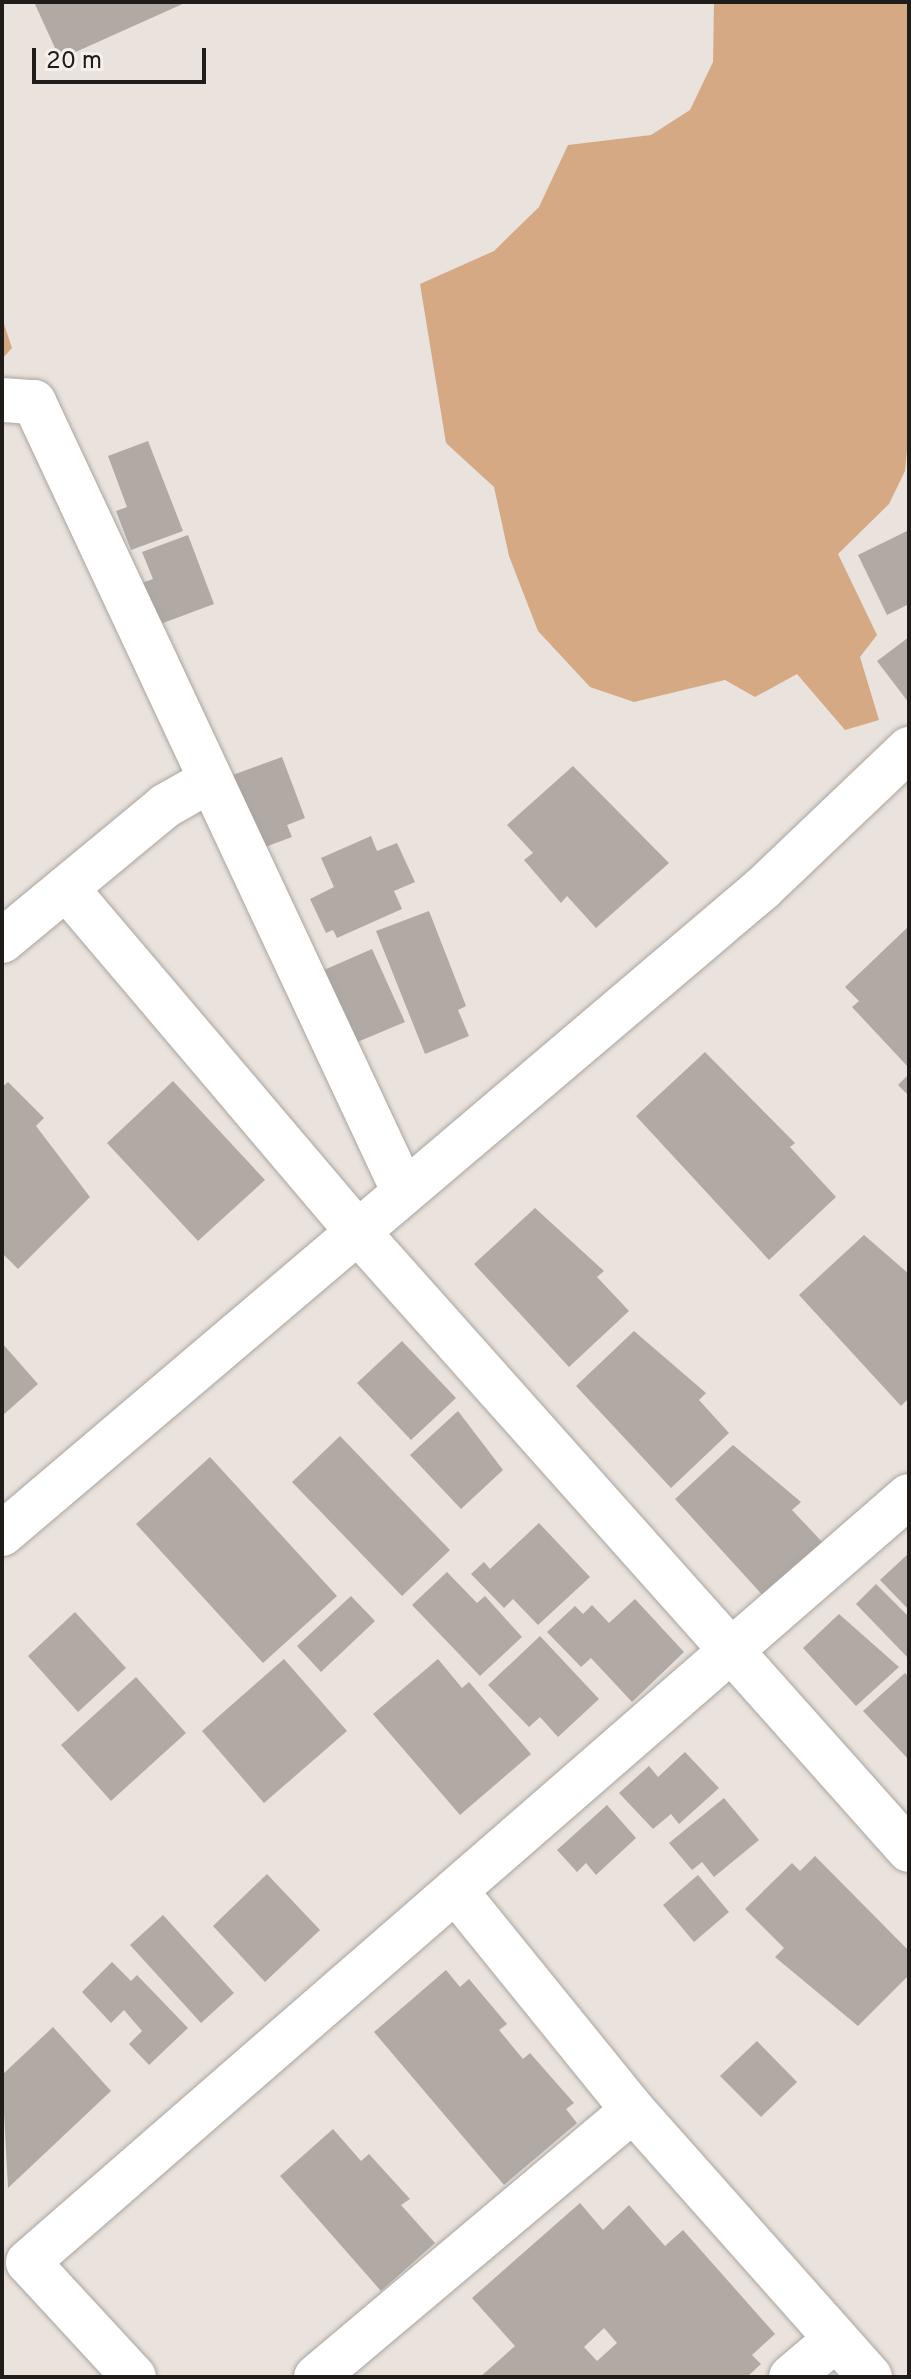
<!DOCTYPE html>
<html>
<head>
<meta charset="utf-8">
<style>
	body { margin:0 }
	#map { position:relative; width:911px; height:2379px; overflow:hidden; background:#eae2dc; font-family:Overpass,sans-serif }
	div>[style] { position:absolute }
	.green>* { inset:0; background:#d5a984 }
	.building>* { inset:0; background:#b1a9a4 }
	.roads { filter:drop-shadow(0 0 2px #aba49e) drop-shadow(0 0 2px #aba49e) }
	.minor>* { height:44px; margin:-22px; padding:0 22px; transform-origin:22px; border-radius:22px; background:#fff }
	span { translate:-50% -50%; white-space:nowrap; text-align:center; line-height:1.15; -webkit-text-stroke:7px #f7efe9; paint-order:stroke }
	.frame { position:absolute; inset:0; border:4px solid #1f1c1a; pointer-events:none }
	.scale { position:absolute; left:32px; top:48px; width:174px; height:36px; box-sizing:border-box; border:4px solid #1f1c1a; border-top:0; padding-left:10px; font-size:24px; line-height:28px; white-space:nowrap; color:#1f1c1a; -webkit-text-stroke:6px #f7efe9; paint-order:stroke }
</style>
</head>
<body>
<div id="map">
	<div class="green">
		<div style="clip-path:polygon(714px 2px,909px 2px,909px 430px,905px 471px,889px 504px,838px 554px,877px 635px,860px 657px,879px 720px,845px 730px,797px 674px,755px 697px,725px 680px,634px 702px,590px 687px,538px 631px,509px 556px,494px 487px,446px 443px,420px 284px,494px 251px,539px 207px,568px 145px,651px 135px,690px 110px,713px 62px)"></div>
		<div style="clip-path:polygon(2px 318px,12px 348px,2px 359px)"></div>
	</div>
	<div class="building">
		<div style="clip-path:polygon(34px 2px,187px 2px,60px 59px)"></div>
		<div style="clip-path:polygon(148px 441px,183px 531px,131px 550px,116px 511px,127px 507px,108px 456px)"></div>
		<div style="clip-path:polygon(909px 530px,909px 604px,887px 615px,858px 555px)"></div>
		<div style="clip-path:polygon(188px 535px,214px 604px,155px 626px,139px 584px,153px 579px,142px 552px)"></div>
		<div style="clip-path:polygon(909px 637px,909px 703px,877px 661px)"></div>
		<div style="clip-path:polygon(282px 757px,305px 818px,287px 825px,292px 837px,257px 850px,230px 776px)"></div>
		<div style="clip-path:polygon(573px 766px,669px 863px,596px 928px,567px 896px,561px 903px,524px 860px,533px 853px,507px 825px)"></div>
		<div style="clip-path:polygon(371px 836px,377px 851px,397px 843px,415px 882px,394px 891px,402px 909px,337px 938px,333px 930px,326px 933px,310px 899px,334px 887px,321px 858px)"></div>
		<div style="clip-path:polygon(429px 911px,466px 1006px,458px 1010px,469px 1036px,425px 1054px,376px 931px)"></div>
		<div style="clip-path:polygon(909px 926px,909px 1068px,852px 1007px,859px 1001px,845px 987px)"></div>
		<div style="clip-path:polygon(372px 949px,405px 1022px,355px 1043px,324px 970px)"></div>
		<div style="clip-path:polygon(705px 1052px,795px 1143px,790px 1147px,836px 1197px,769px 1260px,636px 1116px)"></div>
		<div style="clip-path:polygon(909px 1074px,909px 1096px,898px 1085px)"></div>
		<div style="clip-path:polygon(173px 1081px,265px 1180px,198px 1241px,107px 1143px)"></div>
		<div style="clip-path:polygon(8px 1082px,44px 1118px,36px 1126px,90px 1197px,18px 1269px,2px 1253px,2px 1087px)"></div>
		<div style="clip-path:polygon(535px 1208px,604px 1271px,597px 1277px,629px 1311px,569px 1367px,474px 1264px)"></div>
		<div style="clip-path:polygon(864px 1235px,909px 1274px,909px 1398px,901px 1406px,799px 1295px)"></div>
		<div style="clip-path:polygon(634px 1331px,706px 1393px,699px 1400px,729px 1433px,671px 1488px,576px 1386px)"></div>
		<div style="clip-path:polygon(402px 1341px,456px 1398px,411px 1440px,357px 1383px)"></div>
		<div style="clip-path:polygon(2px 1343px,38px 1384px,2px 1416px)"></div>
		<div style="clip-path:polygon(458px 1411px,503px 1470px,461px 1509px,410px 1455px)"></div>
		<div style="clip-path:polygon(340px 1436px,450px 1550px,402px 1596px,292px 1482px)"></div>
		<div style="clip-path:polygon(733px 1445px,801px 1502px,792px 1510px,825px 1545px,766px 1599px,675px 1499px)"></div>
		<div style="clip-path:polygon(210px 1457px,337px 1596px,263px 1663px,136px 1524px)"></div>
		<div style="clip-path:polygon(539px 1523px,590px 1577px,538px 1625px,513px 1599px,504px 1608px,471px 1574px,484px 1562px,490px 1569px)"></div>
		<div style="clip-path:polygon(909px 1553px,909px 1610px,880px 1580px)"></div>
		<div style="clip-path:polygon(447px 1572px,477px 1603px,485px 1596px,522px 1637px,480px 1676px,412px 1605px)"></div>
		<div style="clip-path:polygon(876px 1584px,909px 1617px,909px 1659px,856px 1604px)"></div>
		<div style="clip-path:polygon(351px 1596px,375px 1621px,321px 1672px,297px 1646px)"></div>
		<div style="clip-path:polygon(635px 1599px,684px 1652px,632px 1702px,591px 1658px,581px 1667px,547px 1632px,575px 1606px,583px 1614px,592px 1605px,609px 1623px)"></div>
		<div style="clip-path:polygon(75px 1612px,126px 1668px,78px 1712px,28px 1656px)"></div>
		<div style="clip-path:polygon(839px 1614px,899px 1667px,856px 1706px,803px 1648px)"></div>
		<div style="clip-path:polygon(540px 1636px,599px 1699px,558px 1737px,540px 1717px,529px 1727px,488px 1685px)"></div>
		<div style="clip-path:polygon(284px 1659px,347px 1731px,264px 1803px,202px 1731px)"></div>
		<div style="clip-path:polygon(438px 1659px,462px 1688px,469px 1682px,531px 1754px,460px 1815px,373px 1714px)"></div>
		<div style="clip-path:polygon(905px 1673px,909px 1677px,909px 1760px,863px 1711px)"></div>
		<div style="clip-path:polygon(136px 1677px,186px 1733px,111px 1801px,61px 1745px)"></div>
		<div style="clip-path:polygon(685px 1752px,719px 1788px,679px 1824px,671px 1814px,653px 1829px,619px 1793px,649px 1766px,658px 1777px)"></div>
		<div style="clip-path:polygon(724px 1798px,759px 1840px,714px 1877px,702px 1862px,692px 1870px,669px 1843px)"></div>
		<div style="clip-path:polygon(607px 1805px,636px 1838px,596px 1875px,586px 1863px,577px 1872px,557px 1850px)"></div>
		<div style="clip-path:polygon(815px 1856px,909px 1951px,909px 1975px,858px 2026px,775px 1957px,784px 1948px,745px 1909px,792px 1863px,800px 1871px)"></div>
		<div style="clip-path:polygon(267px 1874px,320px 1930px,265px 1982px,213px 1926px)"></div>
		<div style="clip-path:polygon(698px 1875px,729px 1912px,694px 1942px,663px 1905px)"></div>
		<div style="clip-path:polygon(163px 1915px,234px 1993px,201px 2023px,130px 1945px)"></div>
		<div style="clip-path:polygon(112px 1962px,131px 1981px,137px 1975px,188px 2028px,149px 2065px,129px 2044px,142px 2031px,124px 2010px,111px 2023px,82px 1992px)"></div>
		<div style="clip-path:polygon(446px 1970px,460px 1987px,469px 1979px,507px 2024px,499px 2030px,523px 2059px,530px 2053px,574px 2103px,566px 2109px,577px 2123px,504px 2185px,374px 2032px)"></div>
		<div style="clip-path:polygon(53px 2027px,111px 2091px,8px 2188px,2px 2075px)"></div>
		<div style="clip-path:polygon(757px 2041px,797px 2082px,761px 2117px,720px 2076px)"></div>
		<div style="clip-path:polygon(333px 2129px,361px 2161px,369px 2154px,410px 2199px,401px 2205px,435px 2243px,381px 2291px,280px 2176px)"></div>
		<div style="clip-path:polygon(evenodd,580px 2203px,603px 2230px,629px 2205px,665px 2246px,683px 2230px,775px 2334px,752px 2355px,761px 2364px,747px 2377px,480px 2377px,515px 2346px,472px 2298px,580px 2203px,604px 2328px,617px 2343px,597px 2361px,584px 2347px,604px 2328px)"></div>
	</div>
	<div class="roads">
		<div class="minor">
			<div style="left:2px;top:400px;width:32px;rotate:4deg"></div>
			<div style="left:34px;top:402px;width:868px;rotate:64.91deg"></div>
			<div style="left:66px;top:888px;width:451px;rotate:49.7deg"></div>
			<div style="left:358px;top:1232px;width:828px;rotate:48.28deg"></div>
			<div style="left:2px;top:941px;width:212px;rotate:-39.6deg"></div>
			<div style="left:165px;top:806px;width:51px;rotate:-29.6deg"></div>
			<div style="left:2px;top:1534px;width:998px;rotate:-40.33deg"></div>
			<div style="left:763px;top:888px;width:202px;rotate:-43.6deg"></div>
			<div style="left:458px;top:1894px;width:278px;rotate:51deg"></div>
			<div style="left:633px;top:2110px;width:357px;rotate:48.4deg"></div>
			<div style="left:134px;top:2377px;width:156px;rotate:-132.7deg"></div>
			<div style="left:28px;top:2262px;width:1167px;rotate:-41.01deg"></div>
			<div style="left:316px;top:2377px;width:414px;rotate:-40.1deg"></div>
			<div style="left:791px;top:2377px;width:59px;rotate:-40.2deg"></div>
		</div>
	</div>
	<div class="frame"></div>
	<div class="scale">20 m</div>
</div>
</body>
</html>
